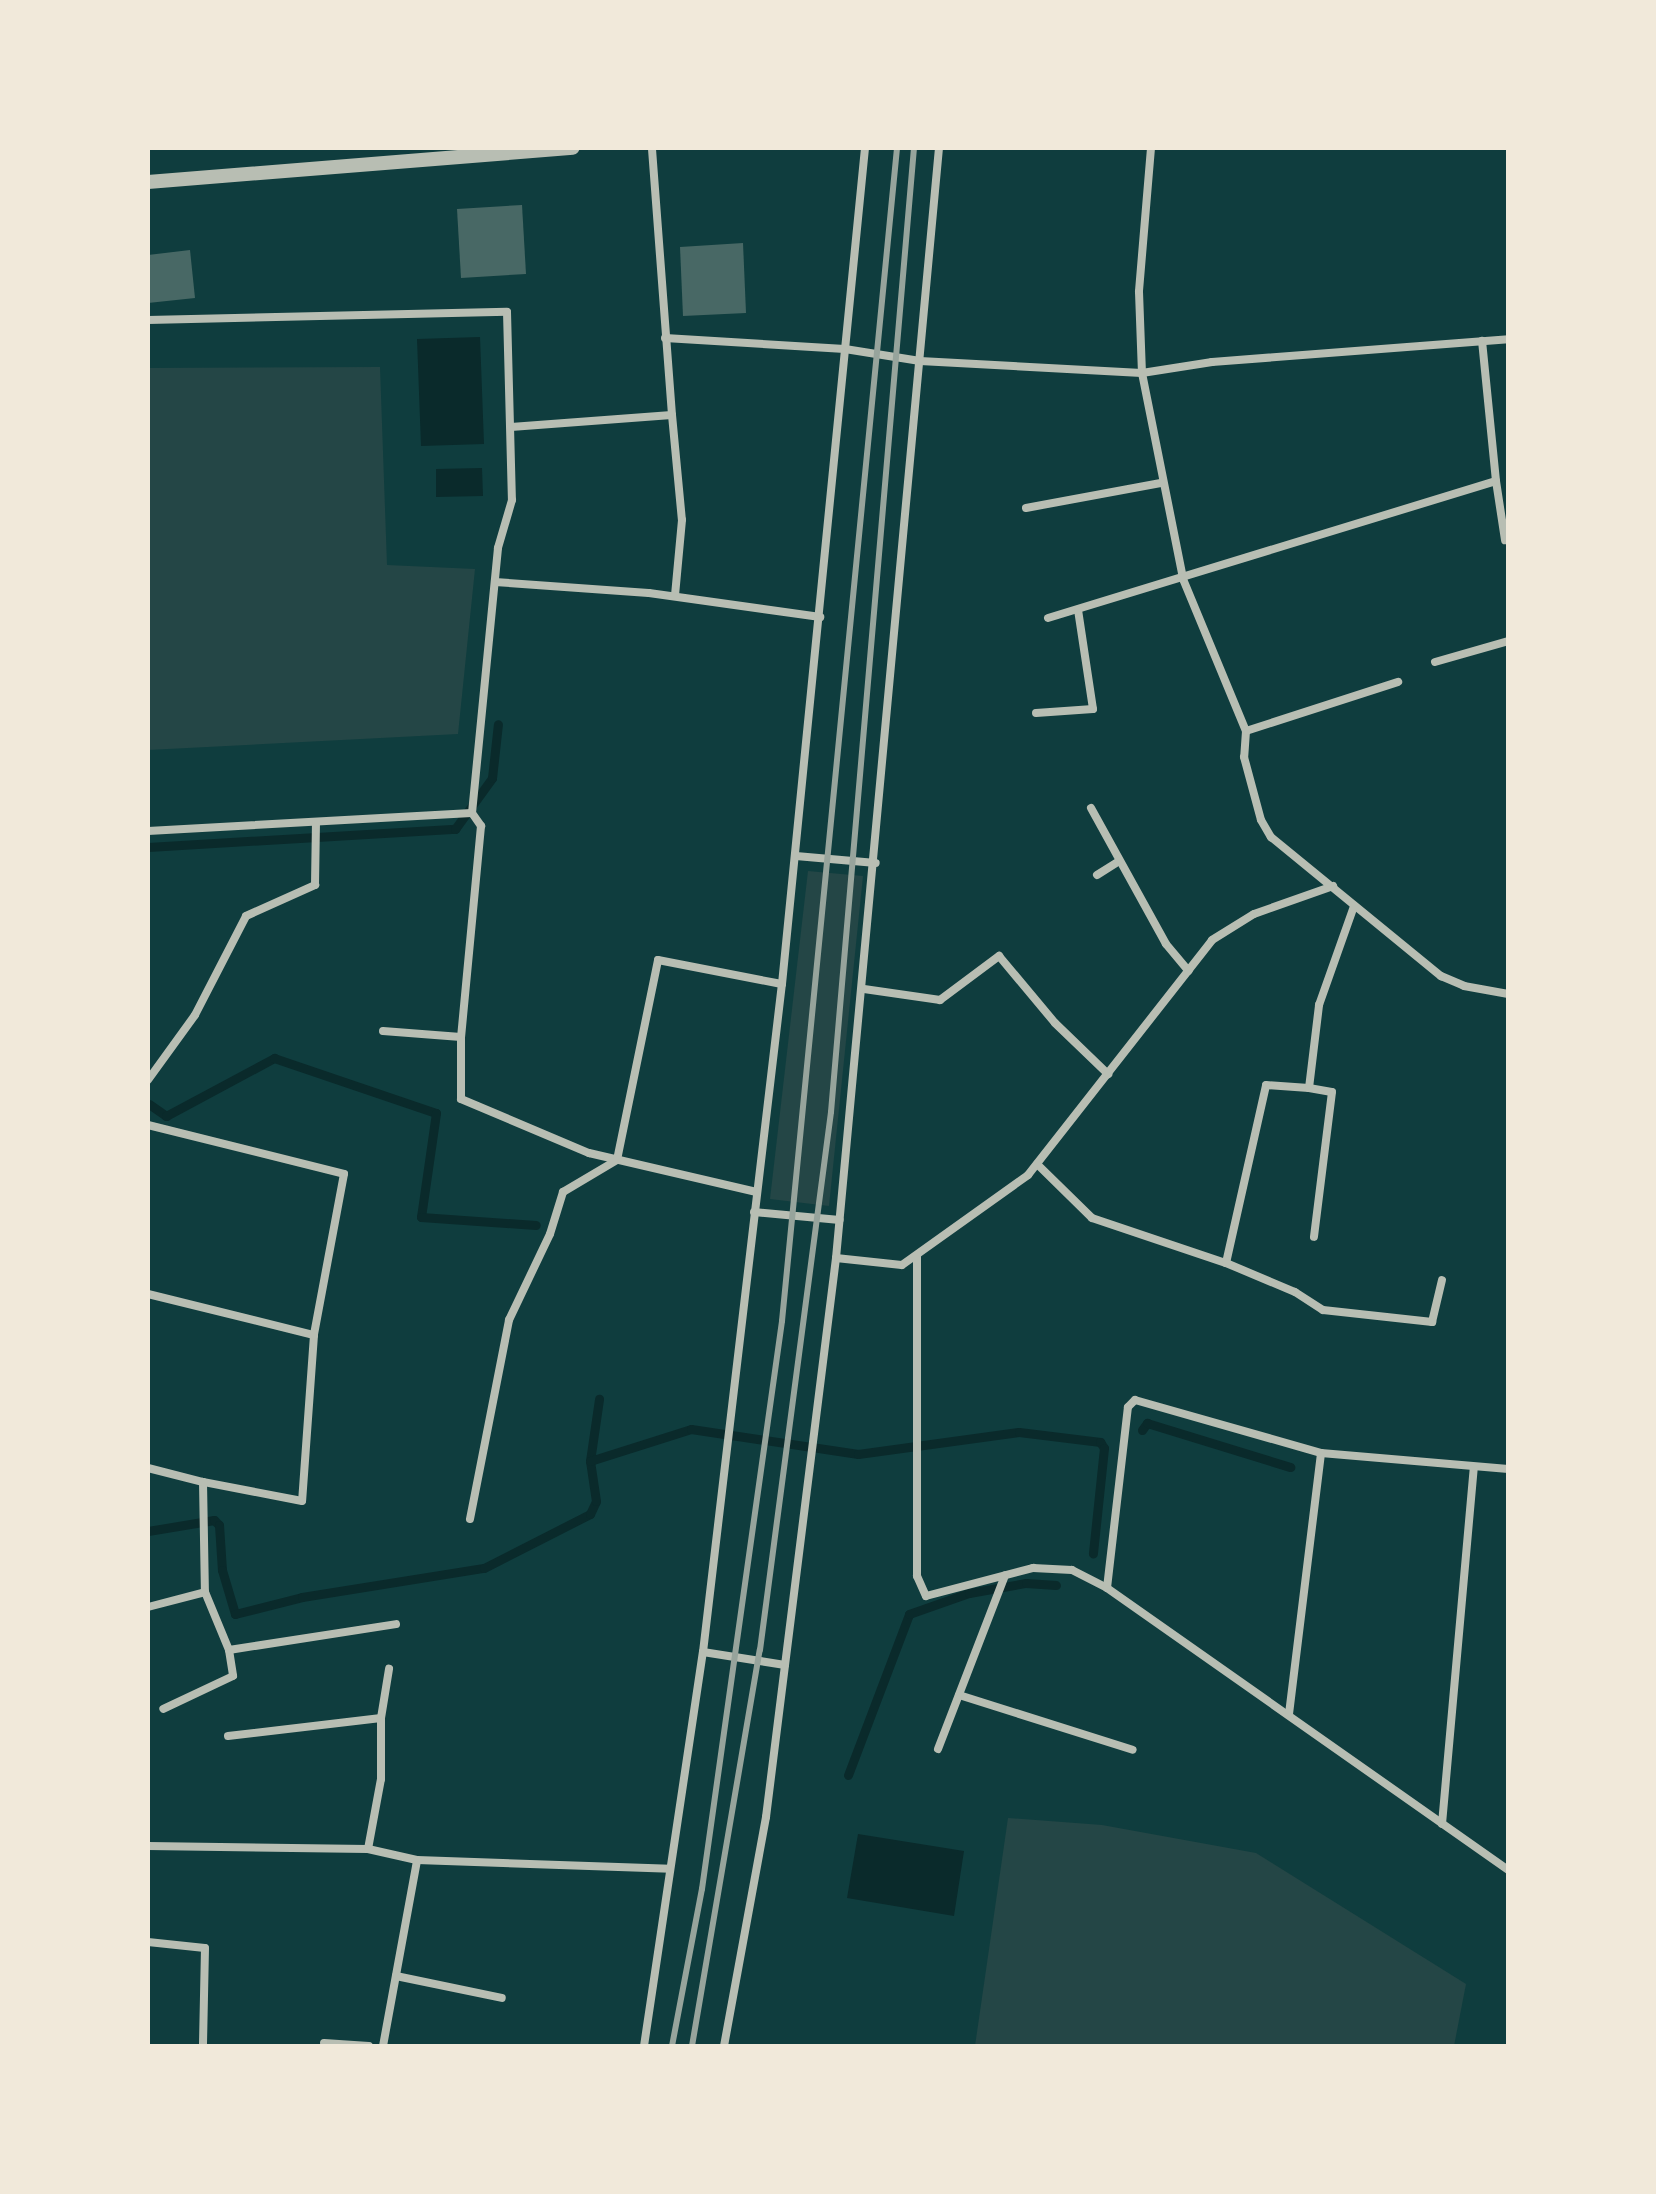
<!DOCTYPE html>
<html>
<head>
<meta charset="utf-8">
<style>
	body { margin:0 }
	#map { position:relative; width:1656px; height:2194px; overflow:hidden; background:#0f3d3e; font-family:"Fira Sans Condensed",sans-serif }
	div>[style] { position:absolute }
	.green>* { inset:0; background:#244646 }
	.water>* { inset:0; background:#0a2a2b }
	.stream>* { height:9px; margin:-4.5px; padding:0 4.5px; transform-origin:4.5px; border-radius:4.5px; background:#0a2a2b }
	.building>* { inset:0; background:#486865 }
	.minor>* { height:8px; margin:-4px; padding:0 4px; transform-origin:4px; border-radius:4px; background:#b8beb3 }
	.tertiary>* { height:14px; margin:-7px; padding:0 7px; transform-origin:7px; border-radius:7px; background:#b8beb3 }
	.rail>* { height:6px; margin:-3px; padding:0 3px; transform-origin:3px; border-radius:3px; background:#97a49c }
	span { translate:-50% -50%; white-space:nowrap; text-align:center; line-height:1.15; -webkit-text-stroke:6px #f1e9da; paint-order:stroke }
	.frame { position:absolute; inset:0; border:150px solid #f1e9da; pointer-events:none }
</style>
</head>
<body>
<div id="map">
	<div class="green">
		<div style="clip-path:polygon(380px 367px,387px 565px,475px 569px,458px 734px,148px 750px,148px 368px)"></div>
		<div style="clip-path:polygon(808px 871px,863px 876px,829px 1206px,770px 1199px)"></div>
		<div style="clip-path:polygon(1008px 1818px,1102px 1825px,1256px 1853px,1466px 1984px,1454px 2046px,975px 2046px)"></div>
	</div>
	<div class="water">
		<div style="clip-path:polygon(480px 337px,484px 444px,421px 446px,417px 339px)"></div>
		<div style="clip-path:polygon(482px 468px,483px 496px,436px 497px,436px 469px)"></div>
		<div style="clip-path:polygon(858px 1834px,964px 1851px,954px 1916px,847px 1898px)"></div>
	</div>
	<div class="stream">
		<div style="left:148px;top:847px;width:308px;rotate:-3.4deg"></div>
		<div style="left:455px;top:829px;width:63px;rotate:-54deg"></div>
		<div style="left:492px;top:778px;width:54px;rotate:-83.7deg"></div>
		<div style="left:149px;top:1104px;width:21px;rotate:35deg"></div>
		<div style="left:166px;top:1116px;width:123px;rotate:-28.2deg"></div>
		<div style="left:274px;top:1058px;width:171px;rotate:18.8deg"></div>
		<div style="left:436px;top:1113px;width:105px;rotate:98.2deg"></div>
		<div style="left:421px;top:1217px;width:115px;rotate:4deg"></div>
		<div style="left:1142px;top:1430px;width:9px;rotate:-54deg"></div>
		<div style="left:1147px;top:1423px;width:150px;rotate:17.1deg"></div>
		<div style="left:590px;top:1461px;width:63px;rotate:-81.7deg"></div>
		<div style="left:148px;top:1531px;width:67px;rotate:-9.5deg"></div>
		<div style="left:214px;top:1520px;width:7px;rotate:45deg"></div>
		<div style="left:219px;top:1525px;width:45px;rotate:86.2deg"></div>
		<div style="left:222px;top:1570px;width:46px;rotate:73.5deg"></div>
		<div style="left:235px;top:1614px;width:69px;rotate:-14.2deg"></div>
		<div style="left:302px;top:1597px;width:184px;rotate:-9.1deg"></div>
		<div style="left:484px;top:1568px;width:119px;rotate:-27deg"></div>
		<div style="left:590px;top:1514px;width:14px;rotate:-65deg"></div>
		<div style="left:596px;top:1501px;width:40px;rotate:-98.5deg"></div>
		<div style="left:590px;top:1461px;width:106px;rotate:-17.6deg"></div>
		<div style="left:691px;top:1429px;width:169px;rotate:8.5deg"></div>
		<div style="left:858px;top:1454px;width:162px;rotate:-7.8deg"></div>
		<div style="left:1019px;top:1432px;width:82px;rotate:7deg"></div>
		<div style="left:1100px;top:1442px;width:7px;rotate:56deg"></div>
		<div style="left:1104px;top:1448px;width:106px;rotate:96deg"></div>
		<div style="left:848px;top:1775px;width:172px;rotate:-69.2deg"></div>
		<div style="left:909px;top:1614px;width:64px;rotate:-19.3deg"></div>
		<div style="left:969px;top:1593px;width:58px;rotate:-10deg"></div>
		<div style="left:1026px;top:1583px;width:30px;rotate:4deg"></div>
	</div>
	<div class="building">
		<div style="clip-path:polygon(522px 205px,526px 274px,461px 278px,457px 209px)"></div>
		<div style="clip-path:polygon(743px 243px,746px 313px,683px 316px,680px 247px)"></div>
		<div style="clip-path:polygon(190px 250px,195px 298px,148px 303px,148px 255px)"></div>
	</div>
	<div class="minor">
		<div style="left:1151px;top:148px;width:144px;rotate:94.8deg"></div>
		<div style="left:1139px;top:292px;width:81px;rotate:87.9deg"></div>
		<div style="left:1142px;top:373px;width:210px;rotate:78.7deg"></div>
		<div style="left:1183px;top:579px;width:165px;rotate:67.5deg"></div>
		<div style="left:1246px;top:731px;width:26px;rotate:94deg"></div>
		<div style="left:1244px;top:757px;width:65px;rotate:74.9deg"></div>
		<div style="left:1261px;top:820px;width:20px;rotate:60deg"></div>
		<div style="left:1271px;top:837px;width:220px;rotate:39.3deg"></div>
		<div style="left:1441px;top:976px;width:25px;rotate:23deg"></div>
		<div style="left:1464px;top:986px;width:45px;rotate:10.3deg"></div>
		<div style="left:148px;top:320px;width:359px;rotate:-1.3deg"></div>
		<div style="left:507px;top:312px;width:188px;rotate:88.5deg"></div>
		<div style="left:512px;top:500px;width:50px;rotate:106.3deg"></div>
		<div style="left:498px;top:548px;width:266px;rotate:95.6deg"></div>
		<div style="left:472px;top:813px;width:16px;rotate:55deg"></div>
		<div style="left:481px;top:826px;width:212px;rotate:95.4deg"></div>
		<div style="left:461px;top:1037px;width:62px;rotate:90deg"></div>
		<div style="left:461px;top:1099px;width:139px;rotate:22.9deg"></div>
		<div style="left:589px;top:1153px;width:172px;rotate:13.1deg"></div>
		<div style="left:665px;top:338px;width:180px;rotate:3.5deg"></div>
		<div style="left:845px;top:349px;width:76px;rotate:9.1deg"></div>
		<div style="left:920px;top:361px;width:222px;rotate:3.1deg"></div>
		<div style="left:1142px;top:373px;width:71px;rotate:-8.9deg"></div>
		<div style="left:1212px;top:362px;width:297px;rotate:-4.4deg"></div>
		<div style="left:672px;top:415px;width:105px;rotate:84.6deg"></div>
		<div style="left:682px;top:520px;width:76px;rotate:95.3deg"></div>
		<div style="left:511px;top:427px;width:161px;rotate:-4.3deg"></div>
		<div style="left:672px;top:415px;width:268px;rotate:-94.3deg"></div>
		<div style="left:1496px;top:481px;width:60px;rotate:81.3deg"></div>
		<div style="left:1026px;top:508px;width:137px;rotate:-10.5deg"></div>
		<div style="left:495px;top:582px;width:154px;rotate:4.1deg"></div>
		<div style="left:649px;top:593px;width:173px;rotate:8deg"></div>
		<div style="left:1048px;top:618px;width:468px;rotate:-17deg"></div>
		<div style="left:1496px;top:481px;width:141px;rotate:-95.7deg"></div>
		<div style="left:1435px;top:662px;width:76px;rotate:-16deg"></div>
		<div style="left:1036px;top:713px;width:57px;rotate:-4deg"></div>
		<div style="left:1093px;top:709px;width:100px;rotate:-98.6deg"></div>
		<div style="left:1246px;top:731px;width:160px;rotate:-17.9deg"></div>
		<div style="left:1091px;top:808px;width:155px;rotate:61.1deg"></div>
		<div style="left:1166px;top:944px;width:35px;rotate:50deg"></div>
		<div style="left:148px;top:831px;width:324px;rotate:-3.2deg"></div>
		<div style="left:796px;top:856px;width:80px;rotate:5deg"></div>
		<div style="left:1097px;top:875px;width:26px;rotate:-32deg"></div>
		<div style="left:864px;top:989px;width:77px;rotate:8.2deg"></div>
		<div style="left:940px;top:1000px;width:74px;rotate:-36.7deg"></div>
		<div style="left:999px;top:956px;width:87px;rotate:50.1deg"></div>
		<div style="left:1055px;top:1023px;width:74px;rotate:43.9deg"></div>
		<div style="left:383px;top:1031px;width:78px;rotate:4.4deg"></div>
		<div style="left:148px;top:1080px;width:80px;rotate:-54.1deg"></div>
		<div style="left:195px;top:1015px;width:111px;rotate:-62.7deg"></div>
		<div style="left:246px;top:916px;width:76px;rotate:-24.2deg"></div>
		<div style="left:315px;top:885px;width:62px;rotate:-89.1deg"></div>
		<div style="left:1309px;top:1088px;width:23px;rotate:10deg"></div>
		<div style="left:1332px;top:1092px;width:146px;rotate:97.1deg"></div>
		<div style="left:148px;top:1125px;width:202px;rotate:14deg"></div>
		<div style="left:344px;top:1174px;width:164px;rotate:100.6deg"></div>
		<div style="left:314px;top:1335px;width:166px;rotate:94.1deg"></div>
		<div style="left:302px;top:1501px;width:101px;rotate:-169.1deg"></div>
		<div style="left:203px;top:1482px;width:110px;rotate:89deg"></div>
		<div style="left:205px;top:1592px;width:63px;rotate:67.5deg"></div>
		<div style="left:229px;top:1650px;width:26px;rotate:81deg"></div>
		<div style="left:233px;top:1676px;width:77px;rotate:154.8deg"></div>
		<div style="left:1037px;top:1164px;width:77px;rotate:44.5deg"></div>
		<div style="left:1092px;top:1218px;width:141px;rotate:18.6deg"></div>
		<div style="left:1226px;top:1263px;width:75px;rotate:22.8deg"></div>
		<div style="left:1295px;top:1292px;width:33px;rotate:33deg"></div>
		<div style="left:1323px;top:1310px;width:110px;rotate:6.3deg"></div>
		<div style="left:1432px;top:1322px;width:43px;rotate:-76.6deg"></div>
		<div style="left:754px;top:1212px;width:86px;rotate:5.3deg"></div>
		<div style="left:917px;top:1256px;width:320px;rotate:90deg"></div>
		<div style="left:917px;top:1576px;width:22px;rotate:66deg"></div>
		<div style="left:926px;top:1596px;width:111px;rotate:-14.7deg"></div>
		<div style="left:1033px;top:1568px;width:39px;rotate:3deg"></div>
		<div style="left:1072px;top:1570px;width:39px;rotate:27deg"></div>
		<div style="left:1107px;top:1588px;width:490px;rotate:35.1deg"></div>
		<div style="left:836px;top:1258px;width:66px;rotate:6.1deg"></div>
		<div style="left:902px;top:1265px;width:155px;rotate:-35.5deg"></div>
		<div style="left:1028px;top:1175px;width:298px;rotate:-51.9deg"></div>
		<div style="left:1212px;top:940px;width:49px;rotate:-31.8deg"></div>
		<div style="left:1254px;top:914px;width:84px;rotate:-19.5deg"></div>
		<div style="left:1226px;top:1263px;width:182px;rotate:-77.3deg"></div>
		<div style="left:1266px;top:1085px;width:43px;rotate:4deg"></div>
		<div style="left:1309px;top:1088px;width:84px;rotate:-83.1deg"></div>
		<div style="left:1319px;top:1005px;width:105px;rotate:-70.5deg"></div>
		<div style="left:148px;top:1294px;width:171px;rotate:13.9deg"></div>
		<div style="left:148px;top:1468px;width:57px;rotate:14.3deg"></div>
		<div style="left:470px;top:1519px;width:203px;rotate:-78.9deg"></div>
		<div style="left:509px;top:1320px;width:95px;rotate:-64.5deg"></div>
		<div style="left:550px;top:1234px;width:44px;rotate:-72.8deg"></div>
		<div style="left:563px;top:1192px;width:63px;rotate:-30.7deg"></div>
		<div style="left:617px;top:1160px;width:204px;rotate:-78.4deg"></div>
		<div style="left:658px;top:960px;width:126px;rotate:11deg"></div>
		<div style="left:1107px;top:1588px;width:182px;rotate:-83.4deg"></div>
		<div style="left:1128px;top:1407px;width:10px;rotate:-45deg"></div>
		<div style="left:1135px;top:1400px;width:193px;rotate:15.9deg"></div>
		<div style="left:1321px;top:1453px;width:188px;rotate:4.9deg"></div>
		<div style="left:148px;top:1607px;width:59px;rotate:-14.7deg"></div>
		<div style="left:229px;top:1650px;width:169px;rotate:-8.8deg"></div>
		<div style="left:703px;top:1652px;width:83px;rotate:9deg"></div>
		<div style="left:959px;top:1695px;width:182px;rotate:17.5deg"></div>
		<div style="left:1289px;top:1714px;width:263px;rotate:-83deg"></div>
		<div style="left:228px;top:1736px;width:154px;rotate:-6.7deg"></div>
		<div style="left:938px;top:1749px;width:186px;rotate:-68.9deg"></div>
		<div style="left:1442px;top:1824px;width:358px;rotate:-84.9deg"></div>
		<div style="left:148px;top:1846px;width:220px;rotate:0.8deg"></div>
		<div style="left:368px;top:1849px;width:50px;rotate:12.7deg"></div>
		<div style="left:417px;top:1860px;width:253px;rotate:2deg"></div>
		<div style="left:368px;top:1849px;width:71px;rotate:-79.5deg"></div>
		<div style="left:381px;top:1779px;width:61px;rotate:-90deg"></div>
		<div style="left:381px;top:1718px;width:50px;rotate:-80.7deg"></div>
		<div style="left:148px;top:1942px;width:57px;rotate:6deg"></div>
		<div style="left:205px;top:1948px;width:98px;rotate:91.2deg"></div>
		<div style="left:396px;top:1976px;width:108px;rotate:11.7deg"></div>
		<div style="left:324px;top:2043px;width:45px;rotate:3.8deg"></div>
		<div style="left:383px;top:2046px;width:189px;rotate:-79.6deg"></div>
		<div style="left:644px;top:2046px;width:398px;rotate:-81.5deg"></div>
		<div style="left:703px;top:1652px;width:673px;rotate:-83.26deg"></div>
		<div style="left:782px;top:984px;width:840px;rotate:-84.33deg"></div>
		<div style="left:724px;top:2046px;width:233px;rotate:-79.6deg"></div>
		<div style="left:766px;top:1817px;width:563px;rotate:-82.86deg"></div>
		<div style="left:836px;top:1258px;width:1115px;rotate:-84.7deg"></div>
	</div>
	<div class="tertiary">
		<div style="left:148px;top:182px;width:426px;rotate:-4.6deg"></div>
	</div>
	<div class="rail">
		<div style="left:672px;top:2046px;width:160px;rotate:-79.2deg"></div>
		<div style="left:702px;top:1889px;width:574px;rotate:-81.98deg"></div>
		<div style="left:782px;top:1321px;width:1179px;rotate:-84.4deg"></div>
		<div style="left:692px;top:2046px;width:402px;rotate:-80.3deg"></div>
		<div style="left:760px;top:1650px;width:543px;rotate:-82.48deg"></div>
		<div style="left:831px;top:1112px;width:968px;rotate:-85.08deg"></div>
	</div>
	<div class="frame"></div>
</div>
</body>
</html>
